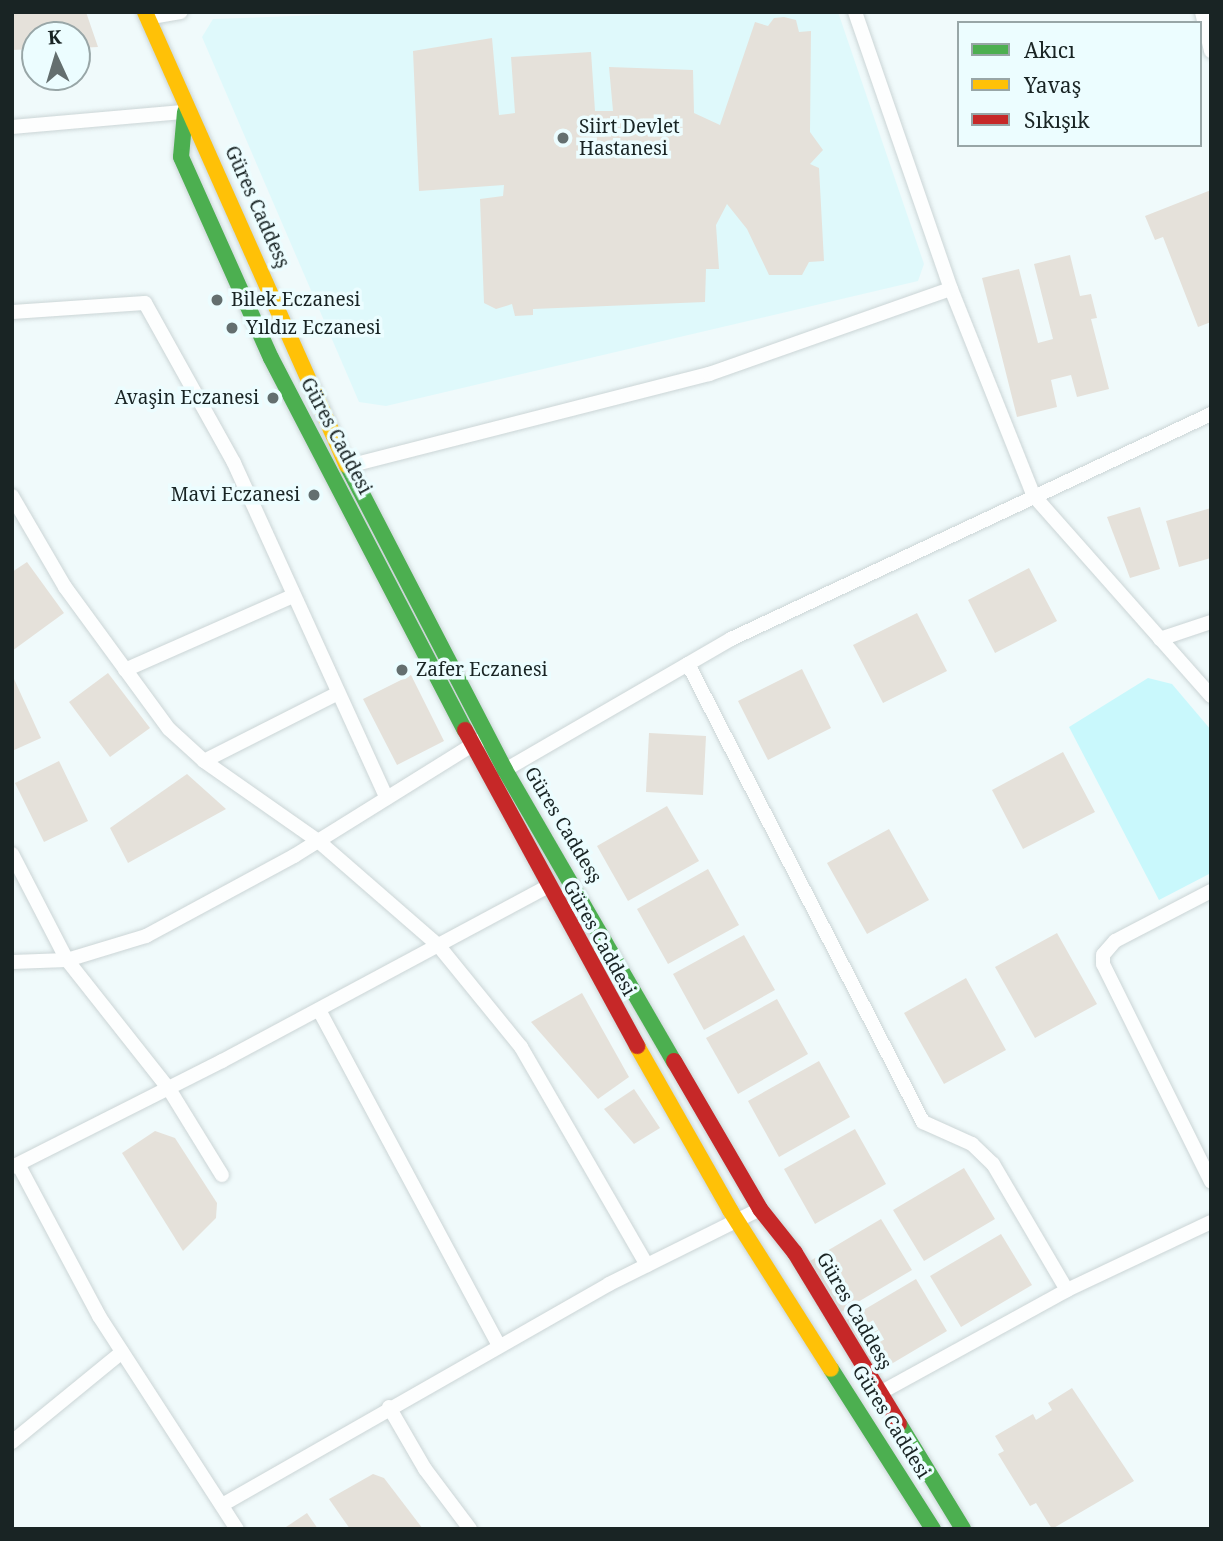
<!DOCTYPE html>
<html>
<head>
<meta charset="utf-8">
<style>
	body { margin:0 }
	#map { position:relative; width:1223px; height:1541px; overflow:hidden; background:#f0fafb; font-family:"Noto Serif",serif }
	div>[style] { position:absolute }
	.built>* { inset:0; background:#dff9fb }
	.green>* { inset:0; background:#c9f8fc }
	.building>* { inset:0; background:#e5e1da }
	.roads { filter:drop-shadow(0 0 2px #cbd5d6) drop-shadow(0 0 2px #cbd5d6) }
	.street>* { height:14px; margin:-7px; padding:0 7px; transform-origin:7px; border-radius:7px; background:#fdfefe }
	.fast>* { height:16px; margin:-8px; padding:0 8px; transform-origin:8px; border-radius:8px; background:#4caf50 }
	.slow>* { height:16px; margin:-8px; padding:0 8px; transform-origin:8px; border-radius:8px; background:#ffc107 }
	.jam>* { height:16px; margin:-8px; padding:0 8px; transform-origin:8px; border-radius:8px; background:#c62828 }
	.dots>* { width:19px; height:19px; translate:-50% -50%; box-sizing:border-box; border:4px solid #ecfdff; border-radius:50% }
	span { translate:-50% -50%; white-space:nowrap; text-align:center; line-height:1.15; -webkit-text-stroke:7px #ecfdff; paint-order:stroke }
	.poi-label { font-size:19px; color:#192424 }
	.left { translate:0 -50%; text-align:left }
	.right { translate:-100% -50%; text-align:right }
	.street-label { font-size:19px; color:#192424 }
	.frame { position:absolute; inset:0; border:14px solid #192424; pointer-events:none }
	.legend { position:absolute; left:957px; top:21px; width:245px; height:126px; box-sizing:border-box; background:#ecfdff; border:2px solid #98a6a7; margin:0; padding:9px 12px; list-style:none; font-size:21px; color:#192424 }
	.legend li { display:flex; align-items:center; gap:14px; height:35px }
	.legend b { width:35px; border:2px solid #98a6a7 }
	.north { position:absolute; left:21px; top:21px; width:70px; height:70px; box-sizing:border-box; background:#ecfdff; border:2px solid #98a6a7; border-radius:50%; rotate:356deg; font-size:19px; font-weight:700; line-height:28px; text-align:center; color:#192424 }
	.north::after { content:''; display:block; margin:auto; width:24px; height:32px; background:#646f6f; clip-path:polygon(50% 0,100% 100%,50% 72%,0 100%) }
</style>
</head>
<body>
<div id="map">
	<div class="built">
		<div style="clip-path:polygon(404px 12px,838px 12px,924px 264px,918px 281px,386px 406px,359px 402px,202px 37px,213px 19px)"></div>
	</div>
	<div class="green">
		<div style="clip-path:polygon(1148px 678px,1172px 684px,1211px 730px,1211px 873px,1159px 900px,1069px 727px)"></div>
	</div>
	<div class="building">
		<div style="clip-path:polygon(12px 12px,86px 12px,98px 47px,77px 48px,77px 35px,35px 35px,35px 49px,12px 50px)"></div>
		<div style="clip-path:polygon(784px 17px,796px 20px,799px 32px,811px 31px,810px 132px,823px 150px,810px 164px,819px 168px,824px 261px,809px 262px,802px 275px,769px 275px,747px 229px,727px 204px,716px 225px,719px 269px,706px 269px,705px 302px,533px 309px,533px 315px,515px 316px,512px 304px,496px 309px,484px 303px,480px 199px,503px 196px,504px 185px,419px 191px,413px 51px,492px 38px,499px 115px,515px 113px,511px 57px,591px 52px,595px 111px,613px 111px,609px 67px,693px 70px,694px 113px,720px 125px,755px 22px,768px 26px,774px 18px)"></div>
		<div style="clip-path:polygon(1211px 190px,1211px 322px,1198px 327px,1163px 237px,1155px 240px,1145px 216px)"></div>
		<div style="clip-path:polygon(1070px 255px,1080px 296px,1091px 294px,1097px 318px,1091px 319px,1109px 389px,1077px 397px,1071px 375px,1051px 380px,1057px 407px,1017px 417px,982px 278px,1019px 269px,1038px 343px,1053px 339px,1034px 264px)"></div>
		<div style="clip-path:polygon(1140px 507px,1160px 569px,1130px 578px,1107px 517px)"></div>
		<div style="clip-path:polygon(1211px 508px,1211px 558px,1179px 567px,1166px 521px)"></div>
		<div style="clip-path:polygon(27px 562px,64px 613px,12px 651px,12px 572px)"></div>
		<div style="clip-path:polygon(1029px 568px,1057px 621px,995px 653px,968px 600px)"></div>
		<div style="clip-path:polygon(917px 613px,947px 671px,883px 703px,853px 645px)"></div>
		<div style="clip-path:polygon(802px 669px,831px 728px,768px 760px,738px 701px)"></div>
		<div style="clip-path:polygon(108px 673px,150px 728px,110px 757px,69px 702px)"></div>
		<div style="clip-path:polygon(411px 675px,444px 741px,397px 765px,363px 699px)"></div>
		<div style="clip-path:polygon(14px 679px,41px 738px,12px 751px,12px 680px)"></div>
		<div style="clip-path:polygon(649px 733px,706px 736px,703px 795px,646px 792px)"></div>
		<div style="clip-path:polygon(1063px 752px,1095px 812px,1023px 849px,992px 790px)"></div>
		<div style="clip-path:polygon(59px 761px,88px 821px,44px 842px,15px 783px)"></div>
		<div style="clip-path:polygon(187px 774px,226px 809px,128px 863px,110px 828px)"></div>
		<div style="clip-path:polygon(667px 806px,699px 861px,628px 901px,597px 846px)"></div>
		<div style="clip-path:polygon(889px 829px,929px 900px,867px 934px,827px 863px)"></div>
		<div style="clip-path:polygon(708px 869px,739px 925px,668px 964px,637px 909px)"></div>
		<div style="clip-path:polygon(1057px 933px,1097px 1004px,1035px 1038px,995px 967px)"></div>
		<div style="clip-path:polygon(744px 935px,775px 990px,704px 1030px,673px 974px)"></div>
		<div style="clip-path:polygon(966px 978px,1006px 1050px,944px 1084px,904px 1013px)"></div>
		<div style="clip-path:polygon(582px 993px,629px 1077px,598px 1099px,531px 1022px)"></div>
		<div style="clip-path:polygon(777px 999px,808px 1054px,738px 1094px,706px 1038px)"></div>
		<div style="clip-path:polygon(819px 1061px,850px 1117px,779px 1157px,748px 1101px)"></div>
		<div style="clip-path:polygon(634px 1089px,660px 1128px,634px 1144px,604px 1109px)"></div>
		<div style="clip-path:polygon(855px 1129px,886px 1184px,815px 1224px,784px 1169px)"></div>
		<div style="clip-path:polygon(155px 1131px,175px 1138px,217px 1203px,216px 1218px,183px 1251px,122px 1153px)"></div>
		<div style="clip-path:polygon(964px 1168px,995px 1219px,924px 1261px,893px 1210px)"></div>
		<div style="clip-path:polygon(881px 1219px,912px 1270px,841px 1312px,810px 1261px)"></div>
		<div style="clip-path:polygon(1001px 1234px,1032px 1285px,961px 1327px,930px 1276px)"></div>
		<div style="clip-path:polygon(916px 1279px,947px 1331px,876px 1373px,845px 1321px)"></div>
		<div style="clip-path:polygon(1072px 1388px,1134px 1481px,1052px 1529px,1036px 1503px,1030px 1506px,998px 1454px,1004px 1451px,995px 1436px,1033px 1414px,1036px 1420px,1052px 1410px,1048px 1403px)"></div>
		<div style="clip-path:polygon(373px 1474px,384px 1478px,423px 1529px,350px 1529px,329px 1499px)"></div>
		<div style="clip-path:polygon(307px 1513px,318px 1529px,283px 1529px)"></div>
	</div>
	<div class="roads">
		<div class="street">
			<div style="left:855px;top:12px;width:293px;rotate:70.9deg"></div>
			<div style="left:951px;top:289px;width:223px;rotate:68.2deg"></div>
			<div style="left:1034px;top:496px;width:267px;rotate:48.5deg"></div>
			<div style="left:1202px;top:12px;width:40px;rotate:77deg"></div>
			<div style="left:147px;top:18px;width:34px;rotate:-10deg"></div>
			<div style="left:12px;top:127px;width:174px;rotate:-5deg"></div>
			<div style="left:12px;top:312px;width:133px;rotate:-3.9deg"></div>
			<div style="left:145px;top:303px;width:183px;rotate:60.9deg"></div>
			<div style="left:234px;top:463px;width:368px;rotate:65.5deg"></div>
			<div style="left:348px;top:466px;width:373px;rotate:-14.3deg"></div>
			<div style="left:709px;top:374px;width:256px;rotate:-19.4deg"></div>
			<div style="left:12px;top:496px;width:105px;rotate:59.8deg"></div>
			<div style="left:65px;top:587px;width:176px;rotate:53.8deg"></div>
			<div style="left:169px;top:729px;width:47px;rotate:42.4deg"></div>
			<div style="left:204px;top:761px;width:138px;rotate:35deg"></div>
			<div style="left:317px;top:840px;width:160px;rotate:41deg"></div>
			<div style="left:438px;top:945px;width:132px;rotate:50.9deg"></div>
			<div style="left:521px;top:1047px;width:252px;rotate:60deg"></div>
			<div style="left:1160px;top:639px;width:54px;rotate:-18.4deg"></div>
			<div style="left:688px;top:664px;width:515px;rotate:62.84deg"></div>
			<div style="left:923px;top:1122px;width:54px;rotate:24.2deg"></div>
			<div style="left:972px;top:1144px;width:29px;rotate:44deg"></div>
			<div style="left:993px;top:1164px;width:146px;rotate:59.6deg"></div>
			<div style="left:125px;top:670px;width:184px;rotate:-23.8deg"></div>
			<div style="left:204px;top:761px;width:150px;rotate:-26.9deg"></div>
			<div style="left:505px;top:770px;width:261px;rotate:-30.1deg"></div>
			<div style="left:731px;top:639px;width:530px;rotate:-25.11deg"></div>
			<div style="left:12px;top:854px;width:119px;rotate:62.6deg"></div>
			<div style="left:67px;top:960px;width:164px;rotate:51.7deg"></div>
			<div style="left:169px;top:1089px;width:101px;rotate:58.4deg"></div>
			<div style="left:1211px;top:891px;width:108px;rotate:152.5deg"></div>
			<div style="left:1115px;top:941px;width:18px;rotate:131deg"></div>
			<div style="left:1103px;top:955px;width:9px;rotate:90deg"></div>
			<div style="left:1103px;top:964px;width:243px;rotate:63.6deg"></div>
			<div style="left:12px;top:962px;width:55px;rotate:-2.1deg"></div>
			<div style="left:67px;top:960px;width:83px;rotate:-16.9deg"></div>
			<div style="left:146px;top:936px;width:168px;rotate:-28.4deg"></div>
			<div style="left:294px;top:856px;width:219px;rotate:-31.9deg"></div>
			<div style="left:319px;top:1010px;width:381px;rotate:61.8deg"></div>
			<div style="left:19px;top:1166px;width:170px;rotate:61.9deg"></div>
			<div style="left:99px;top:1316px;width:254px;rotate:57.1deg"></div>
			<div style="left:12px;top:1167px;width:235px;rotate:-26.8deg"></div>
			<div style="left:222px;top:1061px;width:369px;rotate:-28.2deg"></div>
			<div style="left:878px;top:1394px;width:216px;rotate:-28.8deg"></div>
			<div style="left:1067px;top:1290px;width:159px;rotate:-25.3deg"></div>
			<div style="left:389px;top:1407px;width:72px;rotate:59.9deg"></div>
			<div style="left:425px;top:1469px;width:75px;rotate:53.1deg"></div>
			<div style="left:12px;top:1442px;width:142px;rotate:-39.3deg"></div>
			<div style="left:222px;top:1505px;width:446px;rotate:-29.7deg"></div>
			<div style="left:609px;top:1284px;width:169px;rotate:-26.4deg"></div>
		</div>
		<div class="fast">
			<div style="left:185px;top:112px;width:45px;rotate:95.1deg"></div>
			<div style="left:181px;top:157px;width:220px;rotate:65.9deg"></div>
			<div style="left:271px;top:358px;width:420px;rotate:62.5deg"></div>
			<div style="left:347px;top:465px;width:343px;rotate:62.6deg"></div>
			<div style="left:505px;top:770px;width:337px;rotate:59.9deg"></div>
			<div style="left:831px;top:1369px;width:190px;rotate:57.5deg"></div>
			<div style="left:899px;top:1424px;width:123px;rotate:58.6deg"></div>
		</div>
		<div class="slow">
			<div style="left:145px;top:12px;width:496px;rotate:66deg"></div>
			<div style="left:637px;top:1046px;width:189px;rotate:60.4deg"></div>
			<div style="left:730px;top:1210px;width:188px;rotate:57.6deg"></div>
		</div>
		<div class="jam">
			<div style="left:465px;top:730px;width:360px;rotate:61.4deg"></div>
			<div style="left:674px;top:1061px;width:171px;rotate:59.8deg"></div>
			<div style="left:760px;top:1209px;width:56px;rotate:51.5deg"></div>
			<div style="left:795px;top:1253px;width:200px;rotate:58.7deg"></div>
		</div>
	</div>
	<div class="dots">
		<div style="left:563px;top:138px;background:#646f6f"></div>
		<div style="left:217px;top:300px;background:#646f6f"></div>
		<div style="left:232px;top:328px;background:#646f6f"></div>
		<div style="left:273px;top:398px;background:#646f6f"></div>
		<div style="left:314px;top:495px;background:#646f6f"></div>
		<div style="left:402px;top:670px;background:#646f6f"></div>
	</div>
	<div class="poi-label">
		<span class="left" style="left:579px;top:138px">Siirt Devlet<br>Hastanesi</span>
		<span class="left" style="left:231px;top:300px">Bilek Eczanesi</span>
		<span class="left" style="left:246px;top:328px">Yıldız Eczanesi</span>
		<span class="right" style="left:259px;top:398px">Avaşin Eczanesi</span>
		<span class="right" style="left:300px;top:495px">Mavi Eczanesi</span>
		<span class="left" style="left:416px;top:670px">Zafer Eczanesi</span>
	</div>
	<div class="street-label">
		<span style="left:257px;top:207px;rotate:66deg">Güres Caddesş</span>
		<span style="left:336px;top:436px;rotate:62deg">Güres Caddesi</span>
		<span style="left:563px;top:825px;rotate:59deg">Güres Caddesş</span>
		<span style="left:599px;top:938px;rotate:61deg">Güres Caddesi</span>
		<span style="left:854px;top:1311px;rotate:60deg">Güres Caddesş</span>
		<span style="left:891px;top:1422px;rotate:58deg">Güres Caddesi</span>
	</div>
	<div class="frame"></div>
	<ul class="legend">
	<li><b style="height:9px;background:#4caf50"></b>Akıcı</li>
	<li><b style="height:9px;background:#ffc107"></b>Yavaş</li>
	<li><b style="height:9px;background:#c62828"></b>Sıkışık</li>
	</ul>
	<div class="north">K</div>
</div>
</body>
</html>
